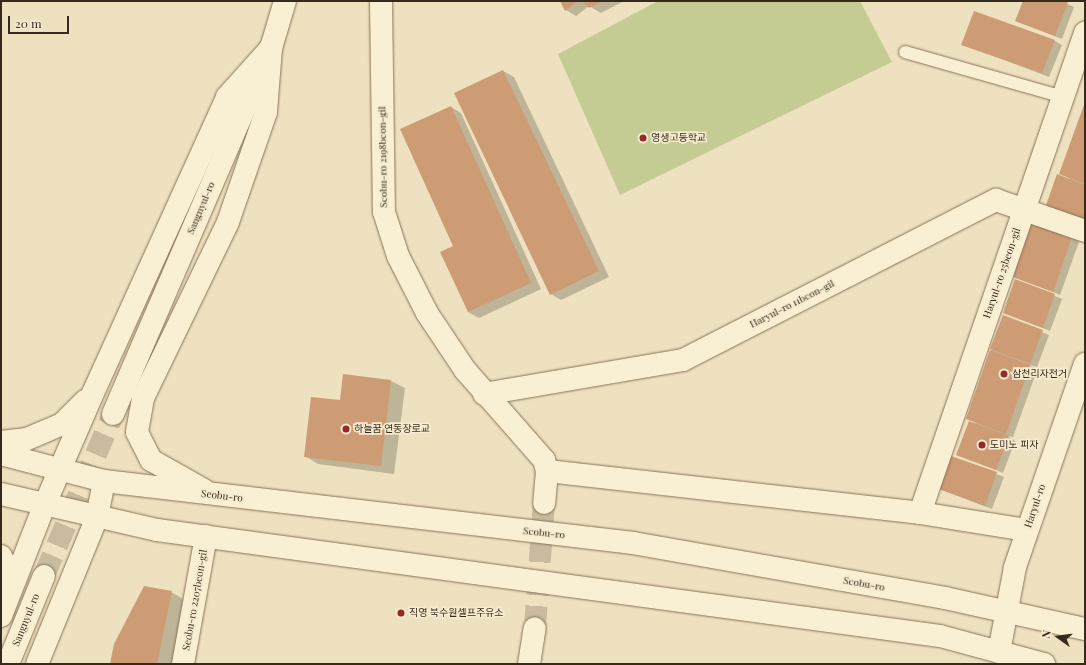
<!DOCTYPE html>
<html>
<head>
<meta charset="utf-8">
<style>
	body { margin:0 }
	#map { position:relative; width:1086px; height:665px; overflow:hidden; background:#eee1bf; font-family:"Playfair Display","Noto Sans KR",serif }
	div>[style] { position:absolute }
	.green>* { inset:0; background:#c4cc93 }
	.shadow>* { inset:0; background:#0003 }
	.building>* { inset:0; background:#cd9b74 }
	.street-tunnel>* { height:22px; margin-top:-11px; transform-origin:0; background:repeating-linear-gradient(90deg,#c9bc9e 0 22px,transparent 0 33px) }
	.secondary-tunnel>* { height:22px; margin-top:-11px; transform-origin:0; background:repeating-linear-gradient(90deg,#c9bc9e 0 22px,transparent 0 33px) }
	.roads { filter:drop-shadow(0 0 1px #877257) drop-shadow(0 0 1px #877257) }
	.lane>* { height:12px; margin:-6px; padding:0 6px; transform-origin:6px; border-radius:6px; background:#f9efd2 }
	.street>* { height:22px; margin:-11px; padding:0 11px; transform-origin:11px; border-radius:11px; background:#f9efd2 }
	.secondary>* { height:22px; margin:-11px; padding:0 11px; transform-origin:11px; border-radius:11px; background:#f9efd2 }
	.dots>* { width:11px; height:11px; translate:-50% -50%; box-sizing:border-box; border:2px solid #f6ebcf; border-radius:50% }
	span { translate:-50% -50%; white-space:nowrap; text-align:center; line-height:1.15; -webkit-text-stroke:3.5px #f6ebcf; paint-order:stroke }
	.poi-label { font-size:10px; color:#362a1c }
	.left { translate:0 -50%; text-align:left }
	.street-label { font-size:10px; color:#362a1c }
	.frame { position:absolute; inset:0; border:2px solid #362a1c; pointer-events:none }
	.north { position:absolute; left:1038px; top:617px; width:40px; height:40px; -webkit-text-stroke:3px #f6ebcf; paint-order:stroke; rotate:284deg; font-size:11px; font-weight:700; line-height:16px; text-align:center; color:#362a1c }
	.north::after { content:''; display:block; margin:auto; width:14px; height:18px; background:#362a1c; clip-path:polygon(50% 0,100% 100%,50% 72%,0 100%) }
	.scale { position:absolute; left:8px; top:16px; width:61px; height:18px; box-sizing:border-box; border:2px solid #362a1c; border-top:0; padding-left:5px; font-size:12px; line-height:14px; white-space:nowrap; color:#362a1c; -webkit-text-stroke:3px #f6ebcf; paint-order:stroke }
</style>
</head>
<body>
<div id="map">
	<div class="green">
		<div style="clip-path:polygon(658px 1px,860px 1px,892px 62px,620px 195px,558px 54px)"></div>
	</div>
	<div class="shadow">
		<div style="clip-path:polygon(562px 1px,624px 1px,601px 13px,589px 6px,576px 16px,566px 10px)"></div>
		<div style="clip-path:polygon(1024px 1px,1061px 1px,1074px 7px,1062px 39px,1016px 21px)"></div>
		<div style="clip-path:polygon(1055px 41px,1062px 45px,1049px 77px,962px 44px)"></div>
		<div style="clip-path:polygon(503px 71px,514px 77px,609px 277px,561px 300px,551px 294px)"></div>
		<div style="clip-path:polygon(1085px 105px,1085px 224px,1070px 179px,1060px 173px)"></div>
		<div style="clip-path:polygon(451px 107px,461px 113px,541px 289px,479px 318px,468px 312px,454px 246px)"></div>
		<div style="clip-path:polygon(1073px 235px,1080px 239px,1060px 295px,1014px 276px)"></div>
		<div style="clip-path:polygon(1016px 280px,1062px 299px,1050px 331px,1004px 312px)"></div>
		<div style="clip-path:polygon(1004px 316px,1049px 335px,1037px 367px,1028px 365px,1037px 370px,1013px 437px,1007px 436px,1015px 441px,1003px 473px,957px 454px,976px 423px,967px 418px)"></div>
		<div style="clip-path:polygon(344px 375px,391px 381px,405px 388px,394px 474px,318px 464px,305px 456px,341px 402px)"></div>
		<div style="clip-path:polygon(949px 456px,1004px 477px,992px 509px,937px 488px)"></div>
		<div style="clip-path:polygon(171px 592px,185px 600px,172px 664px,111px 664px)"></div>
	</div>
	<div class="building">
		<div style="clip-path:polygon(560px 1px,578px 1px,565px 11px)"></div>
		<div style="clip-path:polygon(583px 1px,603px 1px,589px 8px)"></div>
		<div style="clip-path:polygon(1023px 1px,1068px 2px,1055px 36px,1015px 21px)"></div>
		<div style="clip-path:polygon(974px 11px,1055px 40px,1042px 73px,961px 45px)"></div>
		<div style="clip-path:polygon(503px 70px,599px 271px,550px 295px,454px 93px)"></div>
		<div style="clip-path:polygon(1085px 102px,1085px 184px,1059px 174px)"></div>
		<div style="clip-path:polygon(451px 106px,531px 283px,468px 312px,440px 252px,453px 246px,400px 129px)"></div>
		<div style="clip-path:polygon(1057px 174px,1085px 185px,1085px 222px,1045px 208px)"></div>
		<div style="clip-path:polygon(1033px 219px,1073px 234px,1053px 292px,1013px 277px)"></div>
		<div style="clip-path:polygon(1015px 279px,1055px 294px,1043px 328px,1003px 313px)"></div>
		<div style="clip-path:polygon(1003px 315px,1043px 330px,1030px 364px,990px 349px)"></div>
		<div style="clip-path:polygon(990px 350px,1030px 365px,1006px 434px,966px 419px)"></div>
		<div style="clip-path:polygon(343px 374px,391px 380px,381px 466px,304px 457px,311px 397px,340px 400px)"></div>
		<div style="clip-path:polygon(969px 421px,1009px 436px,996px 470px,956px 455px)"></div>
		<div style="clip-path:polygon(948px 455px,997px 472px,985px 506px,936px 488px)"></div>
		<div style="clip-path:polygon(144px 586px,172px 591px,157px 664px,110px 664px,114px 644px)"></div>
	</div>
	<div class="street-tunnel">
		<div style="left:535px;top:628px;width:125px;rotate:-85.9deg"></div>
	</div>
	<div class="secondary-tunnel">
		<div style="left:44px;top:576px;width:176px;rotate:-66.9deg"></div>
	</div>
	<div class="roads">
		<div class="lane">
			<div style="left:905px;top:52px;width:164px;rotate:15.9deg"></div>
		</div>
		<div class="street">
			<div style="left:381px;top:1px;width:211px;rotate:89.2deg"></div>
			<div style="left:384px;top:212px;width:46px;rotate:72.3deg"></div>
			<div style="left:398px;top:256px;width:64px;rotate:63deg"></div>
			<div style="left:427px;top:313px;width:69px;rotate:56.3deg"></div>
			<div style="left:465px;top:370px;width:120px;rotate:48.7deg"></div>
			<div style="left:544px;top:460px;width:11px;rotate:75deg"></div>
			<div style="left:547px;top:471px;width:32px;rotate:95deg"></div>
			<div style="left:484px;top:394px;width:202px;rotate:-9.7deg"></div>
			<div style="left:683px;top:360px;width:352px;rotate:-27.1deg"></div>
			<div style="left:996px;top:200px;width:94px;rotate:19.2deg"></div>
			<div style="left:547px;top:471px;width:375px;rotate:6.4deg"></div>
			<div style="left:920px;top:513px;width:107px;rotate:9.1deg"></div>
			<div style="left:920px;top:513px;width:508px;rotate:-71.03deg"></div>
			<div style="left:183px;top:664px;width:130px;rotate:-79.8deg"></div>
			<div style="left:529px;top:664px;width:36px;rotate:-81deg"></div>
		</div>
		<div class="secondary">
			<div style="left:113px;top:414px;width:399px;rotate:-66.7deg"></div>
			<div style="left:271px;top:48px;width:49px;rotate:-73.4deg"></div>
			<div style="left:1px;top:442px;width:26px;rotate:-7deg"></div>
			<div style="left:27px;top:439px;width:38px;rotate:-23deg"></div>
			<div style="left:62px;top:424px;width:33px;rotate:-45deg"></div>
			<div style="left:1px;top:454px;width:106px;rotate:14.7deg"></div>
			<div style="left:104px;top:481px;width:533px;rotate:6.68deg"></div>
			<div style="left:633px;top:543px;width:317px;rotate:10deg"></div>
			<div style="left:945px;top:598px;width:143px;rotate:12.5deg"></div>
			<div style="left:204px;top:490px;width:61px;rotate:-150.5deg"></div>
			<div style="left:151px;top:460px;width:31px;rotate:-117deg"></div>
			<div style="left:137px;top:432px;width:35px;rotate:-80deg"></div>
			<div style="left:143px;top:398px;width:195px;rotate:-64.2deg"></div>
			<div style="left:228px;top:222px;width:116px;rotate:-70.9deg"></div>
			<div style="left:266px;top:112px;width:64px;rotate:-85.5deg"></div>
			<div style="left:1px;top:494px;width:160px;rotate:13deg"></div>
			<div style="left:157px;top:530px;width:790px;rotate:7.71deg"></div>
			<div style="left:940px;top:636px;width:108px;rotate:15.1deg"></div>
			<div style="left:1px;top:556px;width:12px;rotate:66deg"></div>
			<div style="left:6px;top:567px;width:27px;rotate:92deg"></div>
			<div style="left:1px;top:616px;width:120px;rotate:-68.6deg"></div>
			<div style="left:45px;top:504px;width:121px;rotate:-66.6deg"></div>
			<div style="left:93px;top:393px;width:325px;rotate:-65.6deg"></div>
			<div style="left:227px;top:97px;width:66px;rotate:-48.1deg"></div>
			<div style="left:999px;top:652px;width:86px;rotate:-79.3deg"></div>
			<div style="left:1015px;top:567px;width:215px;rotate:-71deg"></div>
			<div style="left:8px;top:664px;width:95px;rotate:-67.8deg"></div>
			<div style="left:37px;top:664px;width:159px;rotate:-67.8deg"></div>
			<div style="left:97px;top:517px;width:37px;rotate:-79deg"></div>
		</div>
	</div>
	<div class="dots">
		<div style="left:643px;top:138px;background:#972827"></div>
		<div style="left:1004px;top:374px;background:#972827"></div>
		<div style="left:346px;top:429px;background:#972827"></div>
		<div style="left:982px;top:445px;background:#972827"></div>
		<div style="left:401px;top:613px;background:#972827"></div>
	</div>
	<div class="poi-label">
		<span class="left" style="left:651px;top:138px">영생고등학교</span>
		<span class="left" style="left:1012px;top:374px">삼천리자전거</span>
		<span class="left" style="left:354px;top:429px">하늘꿈 연동장로교</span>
		<span class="left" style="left:990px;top:445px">도미노 피자</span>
		<span class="left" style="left:409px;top:613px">직영 북수원셀프주유소</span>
	</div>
	<div class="street-label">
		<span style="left:383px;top:157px;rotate:-91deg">Seobu-ro 2198beon-gil</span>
		<span style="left:201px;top:208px;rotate:-67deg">Sangnyul-ro</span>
		<span style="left:1002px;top:273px;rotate:-71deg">Haryul-ro 25beon-gil</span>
		<span style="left:792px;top:304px;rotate:-27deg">Haryul-ro 11beon-gil</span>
		<span style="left:222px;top:496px;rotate:7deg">Seobu-ro</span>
		<span style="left:1035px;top:506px;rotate:-71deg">Haryul-ro</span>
		<span style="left:544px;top:533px;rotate:6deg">Seobu-ro</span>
		<span style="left:864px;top:584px;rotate:10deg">Seobu-ro</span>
		<span style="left:195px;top:600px;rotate:-80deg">Seobu-ro 2207beon-gil</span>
		<span style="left:26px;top:620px;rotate:-68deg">Sangnyul-ro</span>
	</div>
	<div class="frame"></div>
	<div class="north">N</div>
	<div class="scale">20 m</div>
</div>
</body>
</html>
